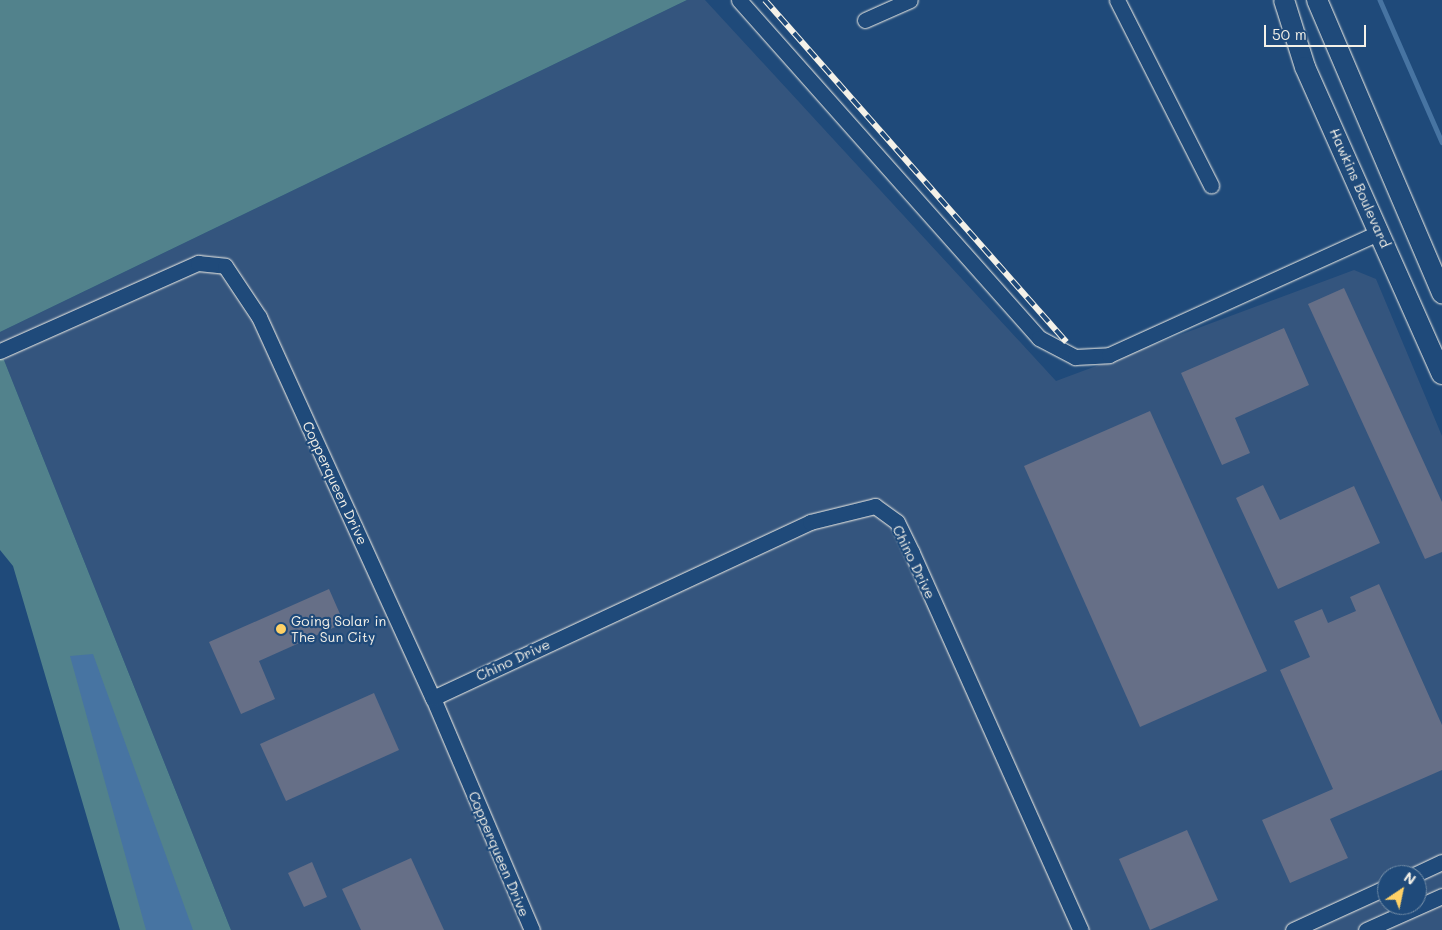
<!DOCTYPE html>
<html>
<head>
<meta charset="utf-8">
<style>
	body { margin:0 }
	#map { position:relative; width:1442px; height:930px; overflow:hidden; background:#1f4a7a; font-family:Mali,sans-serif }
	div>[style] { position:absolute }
	.built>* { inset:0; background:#34557e }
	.green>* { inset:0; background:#52828c }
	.water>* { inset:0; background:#4774a2 }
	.stream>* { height:4.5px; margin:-2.25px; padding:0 2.25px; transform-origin:2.25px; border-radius:2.25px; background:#4774a2 }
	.building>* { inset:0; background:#666f87 }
	.roads { filter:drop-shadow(0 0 1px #f4f1e8) drop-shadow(0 0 1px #f4f1e8) }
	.minor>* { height:15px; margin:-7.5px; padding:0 7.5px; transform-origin:7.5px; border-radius:7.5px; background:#1f4a7a }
	.major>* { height:20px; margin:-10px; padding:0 10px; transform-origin:10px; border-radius:10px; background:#1f4a7a }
	.rail>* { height:5.5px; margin-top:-2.75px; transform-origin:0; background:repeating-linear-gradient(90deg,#1f4a7a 0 11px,#f4f1e8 0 22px); box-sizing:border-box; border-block:1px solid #f4f1e8 }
	.dots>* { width:14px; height:14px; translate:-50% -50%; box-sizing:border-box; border:2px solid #1f4a7a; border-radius:50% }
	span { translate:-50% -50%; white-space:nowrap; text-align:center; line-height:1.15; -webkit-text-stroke:4.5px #1f4a7a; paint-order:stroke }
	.street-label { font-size:14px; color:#f4f1e8 }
	.poi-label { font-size:14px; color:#f4f1e8 }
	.left { translate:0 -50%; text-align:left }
	.north { position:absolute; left:1377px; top:865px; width:50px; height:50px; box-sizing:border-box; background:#1f4a7a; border:1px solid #748da6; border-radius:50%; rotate:34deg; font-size:14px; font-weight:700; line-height:20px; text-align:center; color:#f4f1e8 }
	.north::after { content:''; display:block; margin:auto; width:18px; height:22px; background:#ffd166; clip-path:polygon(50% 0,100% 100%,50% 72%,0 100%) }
	.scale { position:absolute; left:1264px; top:25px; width:102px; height:22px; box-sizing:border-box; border:2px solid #f4f1e8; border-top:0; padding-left:6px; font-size:15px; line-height:18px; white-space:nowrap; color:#f4f1e8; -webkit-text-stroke:4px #1f4a7a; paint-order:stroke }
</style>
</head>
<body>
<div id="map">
	<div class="built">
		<div style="clip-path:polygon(evenodd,687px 0,705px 0,1056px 381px,1354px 270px,1376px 279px,1442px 436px,1442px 930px,231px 930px,0 350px,0 332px,687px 0,1387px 875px,1417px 875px,1417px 905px,1387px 905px,1387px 875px)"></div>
	</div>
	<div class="green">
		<div style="clip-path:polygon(0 0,687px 0,0 332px)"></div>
		<div style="clip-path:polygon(0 350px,231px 930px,120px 930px,13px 566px,0 550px)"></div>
	</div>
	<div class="water">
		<div style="clip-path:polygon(93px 654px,193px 930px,146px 930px,70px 656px)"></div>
	</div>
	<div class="stream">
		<div style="left:1380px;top:0;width:155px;rotate:66.4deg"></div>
	</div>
	<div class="building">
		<div style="clip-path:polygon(1344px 288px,1442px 502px,1442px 552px,1425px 559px,1308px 304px)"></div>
		<div style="clip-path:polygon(1284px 328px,1309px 385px,1235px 418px,1250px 453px,1222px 465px,1181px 373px)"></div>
		<div style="clip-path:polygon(1150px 411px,1267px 671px,1140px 727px,1024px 466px)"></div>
		<div style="clip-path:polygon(1263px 485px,1280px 520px,1354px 486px,1380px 543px,1278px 589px,1236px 498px)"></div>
		<div style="clip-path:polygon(1379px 584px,1442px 725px,1442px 770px,1330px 819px,1348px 858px,1290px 883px,1262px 820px,1333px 789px,1280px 670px,1310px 657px,1294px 621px,1322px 609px,1328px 623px,1356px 611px,1350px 597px)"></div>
		<div style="clip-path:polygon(329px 589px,344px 623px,259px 661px,275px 699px,241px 714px,209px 642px)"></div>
		<div style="clip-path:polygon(374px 693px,399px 750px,286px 801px,260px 744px)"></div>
		<div style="clip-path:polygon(1187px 830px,1218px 900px,1150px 930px,1119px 859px)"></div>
		<div style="clip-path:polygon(411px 858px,444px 930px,361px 930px,342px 889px)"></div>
		<div style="clip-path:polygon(312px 862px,327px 897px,304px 907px,288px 873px)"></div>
	</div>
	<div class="roads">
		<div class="minor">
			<div style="left:739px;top:0;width:452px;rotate:48.4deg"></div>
			<div style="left:1039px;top:338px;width:41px;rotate:27.8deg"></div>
			<div style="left:1075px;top:357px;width:34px;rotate:-3deg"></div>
			<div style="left:1109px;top:355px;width:298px;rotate:-24.4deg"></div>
			<div style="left:1117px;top:0;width:208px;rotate:63.1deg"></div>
			<div style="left:865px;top:20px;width:49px;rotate:-24deg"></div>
			<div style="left:0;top:351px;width:217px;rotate:-24deg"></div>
			<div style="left:198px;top:263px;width:27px;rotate:6deg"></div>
			<div style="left:225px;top:266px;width:61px;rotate:56.3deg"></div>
			<div style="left:259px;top:317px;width:419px;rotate:65.5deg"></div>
			<div style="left:433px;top:698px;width:252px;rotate:66.9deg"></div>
			<div style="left:433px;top:698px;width:416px;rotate:-25deg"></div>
			<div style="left:810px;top:522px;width:67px;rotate:-13.8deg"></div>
			<div style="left:875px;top:506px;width:27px;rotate:36deg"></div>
			<div style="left:897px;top:522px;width:34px;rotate:64deg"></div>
			<div style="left:912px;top:553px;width:413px;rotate:65.9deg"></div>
			<div style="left:1414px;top:875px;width:31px;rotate:-25deg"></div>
			<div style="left:1293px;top:930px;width:103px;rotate:-24.6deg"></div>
			<div style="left:1366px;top:930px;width:83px;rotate:-24.1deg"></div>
		</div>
		<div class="major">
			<div style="left:1284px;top:0;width:70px;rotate:72.6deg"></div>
			<div style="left:1305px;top:67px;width:336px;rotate:66deg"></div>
			<div style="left:1317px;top:0;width:319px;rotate:66.9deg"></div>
		</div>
	</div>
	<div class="rail">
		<div style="left:765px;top:0;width:456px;rotate:48.6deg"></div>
	</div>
	<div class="dots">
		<div style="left:281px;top:629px;background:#ffd166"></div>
	</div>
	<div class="street-label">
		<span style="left:1360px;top:188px;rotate:66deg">Hawkins Boulevard</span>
		<span style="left:335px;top:483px;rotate:65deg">Copperqueen Drive</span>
		<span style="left:914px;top:562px;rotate:64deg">Chino Drive</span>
		<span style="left:513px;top:660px;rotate:-25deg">Chino Drive</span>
		<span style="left:499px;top:854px;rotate:67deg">Copperqueen Drive</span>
	</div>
	<div class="poi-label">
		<span class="left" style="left:291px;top:629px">Going Solar in<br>The Sun City</span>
	</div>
	<div class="north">N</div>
	<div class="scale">50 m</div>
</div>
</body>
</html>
